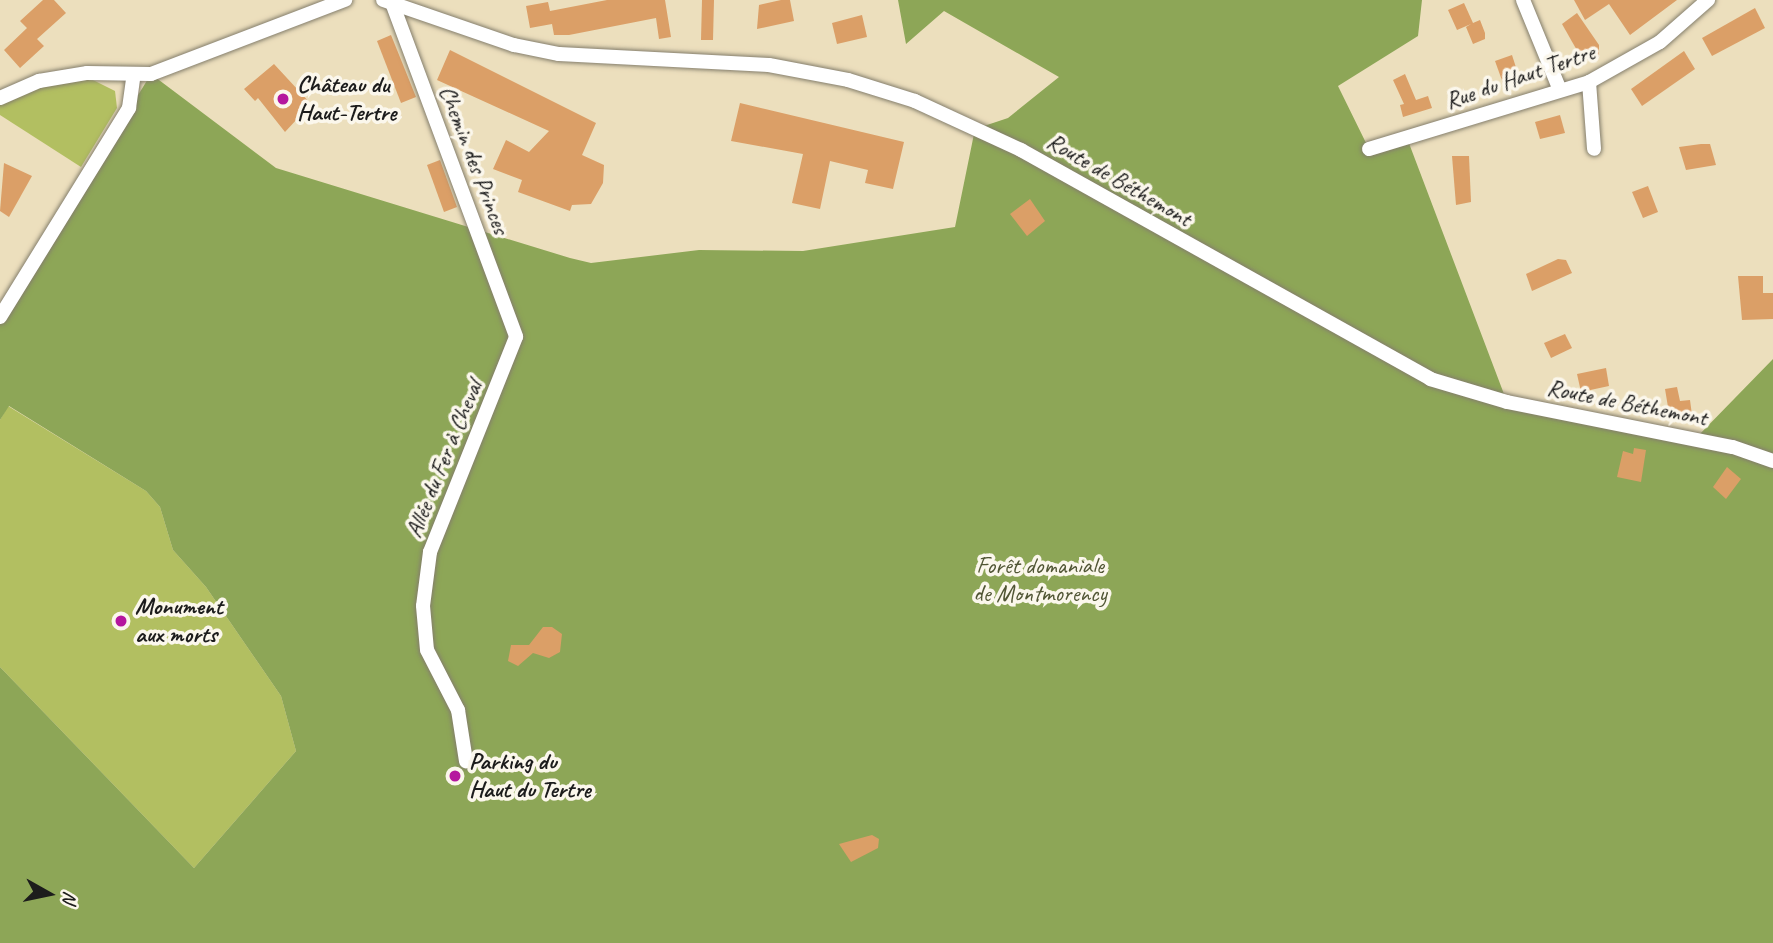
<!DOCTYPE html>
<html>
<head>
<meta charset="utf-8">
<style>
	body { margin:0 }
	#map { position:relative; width:1773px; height:943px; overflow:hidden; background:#ecdfbd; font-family:Caveat,sans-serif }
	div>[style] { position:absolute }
	.green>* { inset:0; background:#b2bf61 }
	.forest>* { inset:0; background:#8da657 }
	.building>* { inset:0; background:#db9f67 }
	.roads { filter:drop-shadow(0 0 2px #847e6c) drop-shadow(0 0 2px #847e6c) }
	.minor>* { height:14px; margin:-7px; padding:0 7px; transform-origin:7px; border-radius:7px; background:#fff }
	.dots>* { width:19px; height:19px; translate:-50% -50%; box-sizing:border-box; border:4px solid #fbf7ec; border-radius:50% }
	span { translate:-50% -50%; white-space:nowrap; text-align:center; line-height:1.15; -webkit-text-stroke:7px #fbf7ec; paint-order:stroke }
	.street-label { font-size:24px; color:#1c1c1c }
	.poi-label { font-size:24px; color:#1c1c1c; font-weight:700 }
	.left { translate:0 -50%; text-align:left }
	.park-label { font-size:24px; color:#505534 }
	.north { position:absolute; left:14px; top:859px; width:70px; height:70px; -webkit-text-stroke:5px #fbf7ec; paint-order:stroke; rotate:99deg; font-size:19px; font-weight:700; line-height:28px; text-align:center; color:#1c1c1c }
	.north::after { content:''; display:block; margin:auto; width:24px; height:32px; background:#1c1c1c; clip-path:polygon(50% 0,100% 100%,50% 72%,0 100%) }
</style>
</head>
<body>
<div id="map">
	<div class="green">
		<div style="clip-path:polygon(89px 78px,115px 91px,117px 108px,81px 167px,0 115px,0 104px,41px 87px)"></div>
		<div style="clip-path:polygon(8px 406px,146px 491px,160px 507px,173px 550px,206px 587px,281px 696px,296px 751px,194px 868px,0 667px,0 420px)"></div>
	</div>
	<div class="forest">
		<div style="clip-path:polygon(898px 0,1422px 0,1418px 36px,1338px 86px,1368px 147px,1407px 138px,1507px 402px,1696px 438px,1773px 359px,1773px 943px,0 943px,0 667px,194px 868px,296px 751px,281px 696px,206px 587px,173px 550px,160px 507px,146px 491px,9px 406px,0 420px,0 320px,151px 74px,276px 168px,570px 258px,591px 263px,699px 250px,803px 251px,955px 227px,975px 129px,1008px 118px,1059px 77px,944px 11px,906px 44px)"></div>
	</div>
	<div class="building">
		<div style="clip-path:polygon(43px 0,54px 0,66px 13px,37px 39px,44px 46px,20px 68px,4px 50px,27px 28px,20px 21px)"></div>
		<div style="clip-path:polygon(607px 0,665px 0,671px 37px,659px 39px,656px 18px,569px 35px,554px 35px,552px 24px,530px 28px,526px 6px,548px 2px,550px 11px)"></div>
		<div style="clip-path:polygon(702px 0,714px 0,713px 40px,701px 40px)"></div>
		<div style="clip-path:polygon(781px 0,790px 0,794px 21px,757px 29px,759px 5px)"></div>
		<div style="clip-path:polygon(1574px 0,1677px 0,1630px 35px,1609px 4px,1585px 20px)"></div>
		<div style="clip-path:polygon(1464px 3px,1473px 23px,1480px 20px,1485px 33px,1485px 39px,1473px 44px,1466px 27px,1471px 24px,1457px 30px,1448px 10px)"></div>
		<div style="clip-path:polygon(1755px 8px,1765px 28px,1712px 56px,1702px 38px)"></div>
		<div style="clip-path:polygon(1577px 13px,1599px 45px,1599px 57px,1583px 61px,1562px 24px)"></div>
		<div style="clip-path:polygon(862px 15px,867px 37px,837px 44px,832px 23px)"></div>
		<div style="clip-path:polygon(391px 35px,416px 97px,401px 103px,377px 41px)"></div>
		<div style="clip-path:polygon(450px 50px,596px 123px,582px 155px,604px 165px,603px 183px,591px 204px,572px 205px,570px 211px,518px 192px,522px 180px,493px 169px,506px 140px,529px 152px,549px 131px,437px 80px)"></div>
		<div style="clip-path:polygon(1684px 51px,1695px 69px,1642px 106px,1631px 89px)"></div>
		<div style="clip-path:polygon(1512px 55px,1520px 80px,1504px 86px,1495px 61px)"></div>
		<div style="clip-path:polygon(274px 64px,311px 104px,285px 132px,258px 98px,255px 101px,244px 89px)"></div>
		<div style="clip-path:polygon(1405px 74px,1416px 100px,1428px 96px,1432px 108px,1403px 117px,1400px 105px,1404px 104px,1393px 80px)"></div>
		<div style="clip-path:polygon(740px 103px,904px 142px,893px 189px,865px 183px,868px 170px,830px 161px,820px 209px,792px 203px,803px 154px,731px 141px)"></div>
		<div style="clip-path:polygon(1560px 115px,1565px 133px,1540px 139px,1535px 122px)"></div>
		<div style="clip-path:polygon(1701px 144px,1710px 144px,1716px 165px,1686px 170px,1679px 147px)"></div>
		<div style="clip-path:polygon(1452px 156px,1469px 156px,1471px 202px,1456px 205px)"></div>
		<div style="clip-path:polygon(440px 160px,457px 207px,444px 212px,427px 165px)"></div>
		<div style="clip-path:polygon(4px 163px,32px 176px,9px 217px,0 211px)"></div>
		<div style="clip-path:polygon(1648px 186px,1658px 212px,1643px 218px,1632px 192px)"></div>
		<div style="clip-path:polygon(1030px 199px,1045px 221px,1027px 236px,1010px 214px)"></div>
		<div style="clip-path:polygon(1558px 259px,1566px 260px,1572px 273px,1532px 291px,1526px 274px)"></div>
		<div style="clip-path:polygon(1738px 276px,1763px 276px,1763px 293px,1773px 293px,1773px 319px,1742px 320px)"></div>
		<div style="clip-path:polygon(1565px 334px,1572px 348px,1551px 358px,1544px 343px)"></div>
		<div style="clip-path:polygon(1606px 368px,1609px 386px,1581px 392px,1577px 374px)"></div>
		<div style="clip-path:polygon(1677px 387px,1680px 401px,1690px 400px,1692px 415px,1670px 419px,1665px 389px)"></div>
		<div style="clip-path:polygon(1634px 448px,1646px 450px,1641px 482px,1617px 477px,1623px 451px,1633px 454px)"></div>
		<div style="clip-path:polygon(1727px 467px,1741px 479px,1726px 499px,1713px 487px)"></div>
		<div style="clip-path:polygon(543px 627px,552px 627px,562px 634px,560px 652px,549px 658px,533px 653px,518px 666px,508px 661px,511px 645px,529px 645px)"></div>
		<div style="clip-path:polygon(872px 835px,879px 839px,878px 848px,851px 862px,839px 844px)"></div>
	</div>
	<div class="roads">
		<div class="minor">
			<div style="left:383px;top:0;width:139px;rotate:19deg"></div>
			<div style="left:514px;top:45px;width:46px;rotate:11.3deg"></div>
			<div style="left:559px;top:54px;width:210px;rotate:3deg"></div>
			<div style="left:769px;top:65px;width:80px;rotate:10.8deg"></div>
			<div style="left:848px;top:80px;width:70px;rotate:17.4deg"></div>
			<div style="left:915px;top:101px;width:117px;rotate:24.8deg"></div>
			<div style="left:1021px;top:150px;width:469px;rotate:29.2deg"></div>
			<div style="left:1430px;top:379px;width:80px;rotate:16.6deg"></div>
			<div style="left:1507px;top:402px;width:230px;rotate:11.3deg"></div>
			<div style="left:1733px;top:447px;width:42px;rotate:19.3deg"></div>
			<div style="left:391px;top:0;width:359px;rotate:69.6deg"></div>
			<div style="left:516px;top:337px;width:232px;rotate:111.8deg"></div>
			<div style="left:430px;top:552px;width:54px;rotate:97.4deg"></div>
			<div style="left:423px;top:606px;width:44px;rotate:84.8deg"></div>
			<div style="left:427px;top:650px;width:68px;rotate:62.7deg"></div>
			<div style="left:458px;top:710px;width:52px;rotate:81.1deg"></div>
			<div style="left:1523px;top:0;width:97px;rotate:67.7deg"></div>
			<div style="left:1589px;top:82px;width:67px;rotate:85.7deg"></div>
			<div style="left:0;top:98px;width:43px;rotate:-23.6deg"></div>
			<div style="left:39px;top:81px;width:49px;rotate:-9.5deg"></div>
			<div style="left:87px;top:73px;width:64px;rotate:0.9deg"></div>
			<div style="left:151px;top:74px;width:208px;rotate:-20.9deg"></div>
			<div style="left:1369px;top:149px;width:230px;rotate:-16.9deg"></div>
			<div style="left:1589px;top:82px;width:81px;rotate:-29.4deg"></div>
			<div style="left:1660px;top:42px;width:64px;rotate:-41.2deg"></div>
			<div style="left:0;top:317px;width:246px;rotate:-58.3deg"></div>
			<div style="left:129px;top:108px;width:34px;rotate:-82deg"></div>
		</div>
	</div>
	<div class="dots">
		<div style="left:283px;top:99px;background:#b5179e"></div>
		<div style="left:121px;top:621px;background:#b5179e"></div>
		<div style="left:455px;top:776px;background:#b5179e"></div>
	</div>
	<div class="street-label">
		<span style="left:1520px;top:77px;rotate:-19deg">Rue du Haut Tertre</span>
		<span style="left:474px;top:160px;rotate:69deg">Chemin des Princes</span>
		<span style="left:1119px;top:180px;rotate:30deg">Route de Béthemont</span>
		<span style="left:1627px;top:403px;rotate:11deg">Route de Béthemont</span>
		<span style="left:444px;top:459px;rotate:-68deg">Allée du Fer à Cheval</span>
	</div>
	<div class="poi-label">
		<span class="left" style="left:297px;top:99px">Château du<br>Haut-Tertre</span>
		<span class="left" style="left:135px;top:621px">Monument<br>aux morts</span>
		<span class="left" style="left:469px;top:776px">Parking du<br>Haut du Tertre</span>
	</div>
	<div class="park-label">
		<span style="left:1040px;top:580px">Forêt domaniale<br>de Montmorency</span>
	</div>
	<div class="north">N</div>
</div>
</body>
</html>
